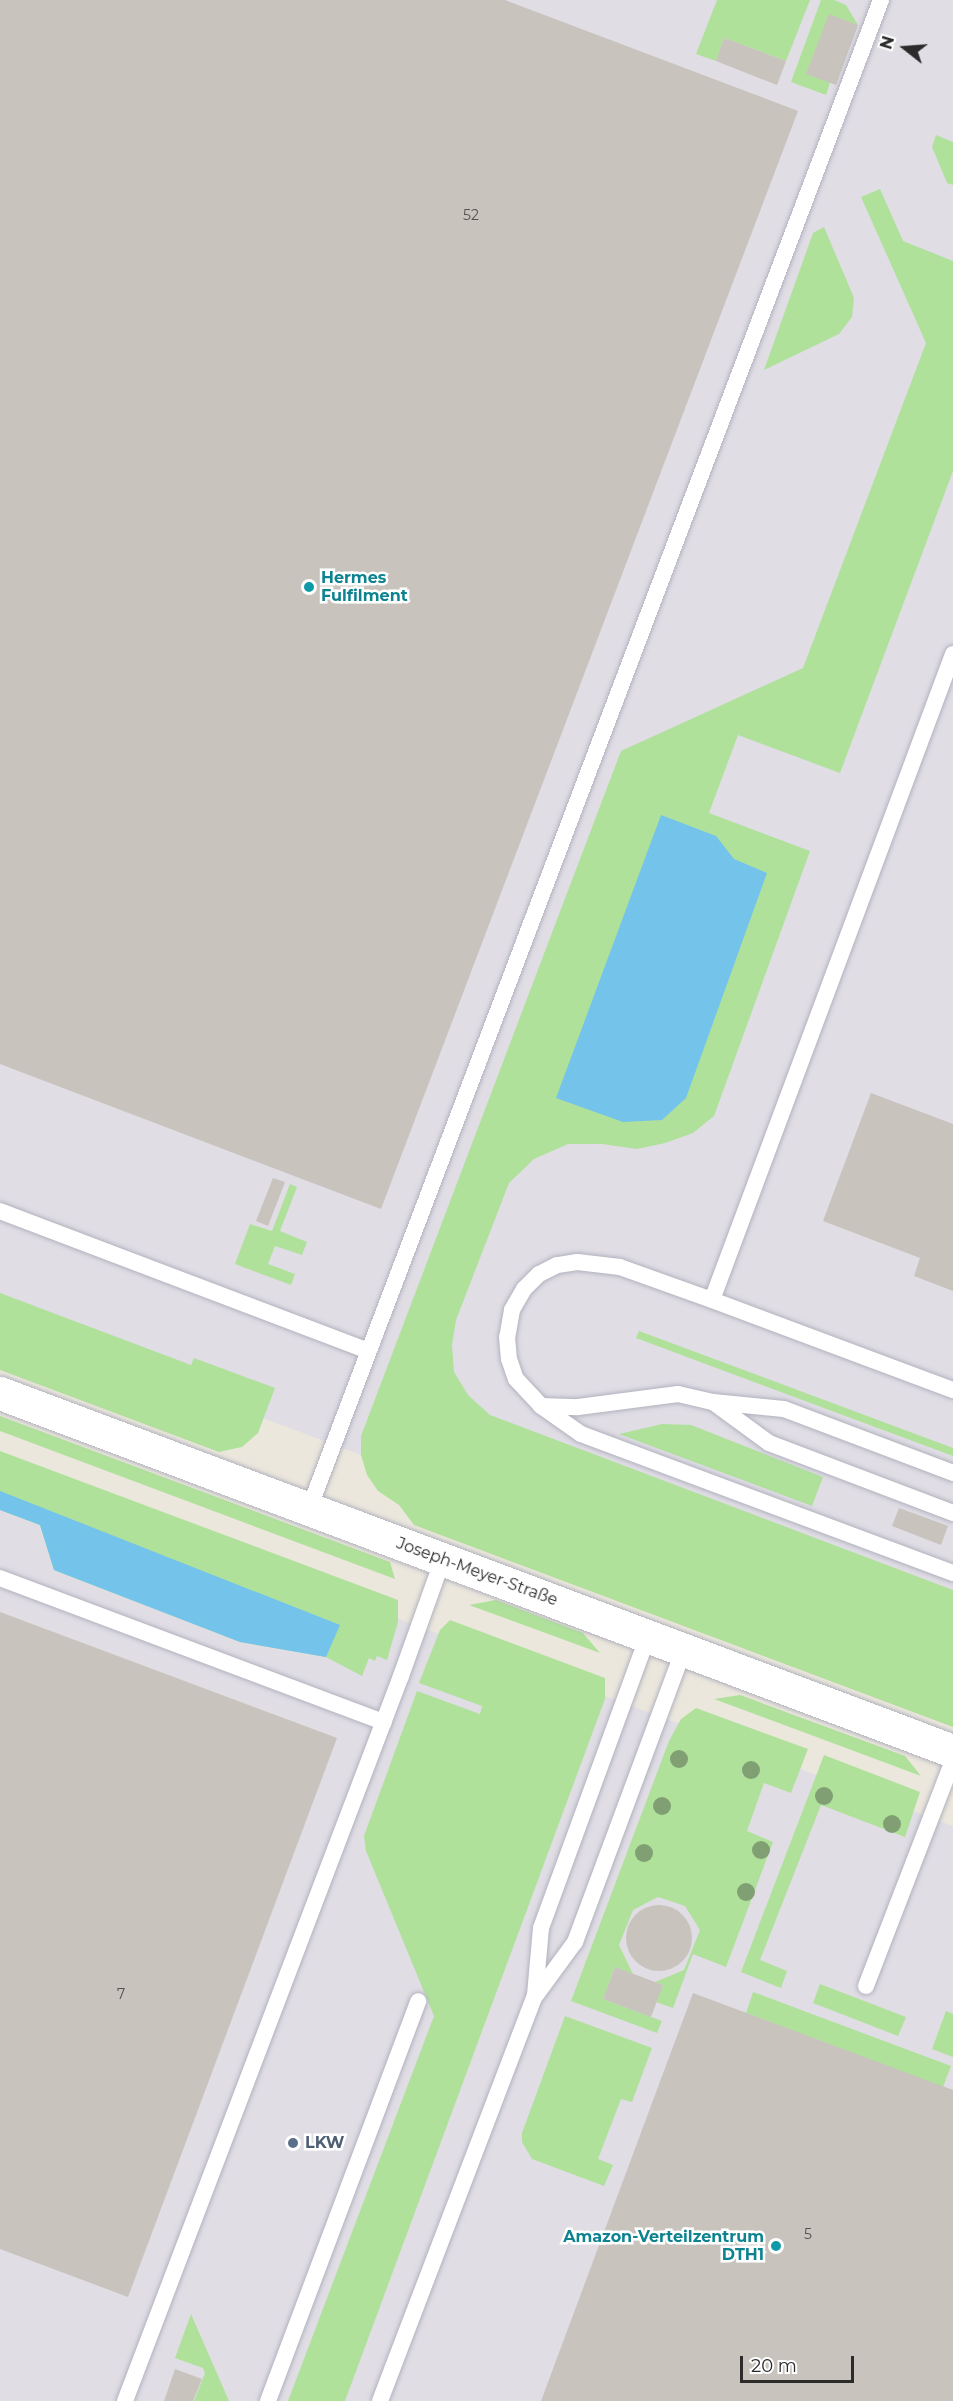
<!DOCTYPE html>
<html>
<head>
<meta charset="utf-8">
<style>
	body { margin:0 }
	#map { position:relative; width:953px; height:2401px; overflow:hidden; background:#ece7dd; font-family:Montserrat,sans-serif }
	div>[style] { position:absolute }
	.industrial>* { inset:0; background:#e0dde5 }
	.green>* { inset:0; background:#afe19b }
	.water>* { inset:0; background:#73c3eb }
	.building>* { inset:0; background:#c8c3bc }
	.round { border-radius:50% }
	.roads { filter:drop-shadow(0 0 2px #b1b2be) drop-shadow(0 0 2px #b1b2be) }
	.service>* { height:16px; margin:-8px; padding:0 8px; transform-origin:8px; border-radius:8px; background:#fff }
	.minor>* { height:33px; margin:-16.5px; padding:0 16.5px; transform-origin:16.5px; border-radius:16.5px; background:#fff }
	.trees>* { width:18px; height:18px; margin:-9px; border-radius:50%; background:#80a073 }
	.dots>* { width:16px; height:16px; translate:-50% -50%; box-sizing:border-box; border:3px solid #fff; border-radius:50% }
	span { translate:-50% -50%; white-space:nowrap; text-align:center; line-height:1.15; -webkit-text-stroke:5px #fff; paint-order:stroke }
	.number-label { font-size:14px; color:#52514f }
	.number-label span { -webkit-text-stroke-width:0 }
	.culture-label { font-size:16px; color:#0d838f; font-weight:700 }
	.left { translate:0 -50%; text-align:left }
	.right { translate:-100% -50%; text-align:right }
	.street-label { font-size:16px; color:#2b2b2b }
	.service-label { font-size:16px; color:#4e5e75; font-weight:700 }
	.north { position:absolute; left:875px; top:18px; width:60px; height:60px; -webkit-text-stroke:4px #fff; paint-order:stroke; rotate:287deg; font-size:16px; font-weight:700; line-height:24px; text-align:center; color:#2b2b2b }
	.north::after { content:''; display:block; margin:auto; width:21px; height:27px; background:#2b2b2b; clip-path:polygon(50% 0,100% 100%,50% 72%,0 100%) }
	.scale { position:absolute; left:740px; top:2356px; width:114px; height:27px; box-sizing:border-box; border:3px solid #2b2b2b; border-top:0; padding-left:8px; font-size:18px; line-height:21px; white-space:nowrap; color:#2b2b2b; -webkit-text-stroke:4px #fff; paint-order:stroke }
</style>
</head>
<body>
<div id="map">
	<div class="industrial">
		<div style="clip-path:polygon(0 0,953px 0,953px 1658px,403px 1471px,0 1318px)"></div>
		<div style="clip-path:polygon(0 1470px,953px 1826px,953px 2401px,0 2401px)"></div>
	</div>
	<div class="green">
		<div style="clip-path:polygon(717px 0,810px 0,786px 61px,724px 38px,716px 61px,696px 54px)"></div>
		<div style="clip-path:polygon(821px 0,834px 0,846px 5px,858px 25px,829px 15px,830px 83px,826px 95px,791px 82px)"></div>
		<div style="clip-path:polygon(936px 135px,953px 142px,953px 185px,947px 183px,932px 147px)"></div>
		<div style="clip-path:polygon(880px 189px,903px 241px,953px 261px,953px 471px,840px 773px,738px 735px,709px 813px,810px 851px,714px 1116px,693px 1133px,665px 1143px,637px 1149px,602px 1144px,568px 1144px,534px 1159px,509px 1183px,456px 1320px,452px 1345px,454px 1372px,468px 1395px,490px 1415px,953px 1590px,953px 1727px,414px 1525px,399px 1505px,378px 1491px,367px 1475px,361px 1455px,361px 1436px,621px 751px,803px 668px,926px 343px,861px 197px)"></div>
		<div style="clip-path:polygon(824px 227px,854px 298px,852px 317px,839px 334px,764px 370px,813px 233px)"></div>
		<div style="clip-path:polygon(290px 1184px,297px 1187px,280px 1231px,307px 1242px,302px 1255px,275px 1246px,268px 1264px,295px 1274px,291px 1285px,235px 1264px,250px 1224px,272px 1231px)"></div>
		<div style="clip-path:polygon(0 1293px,191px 1365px,194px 1358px,275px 1388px,258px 1433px,242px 1447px,219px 1452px,0 1370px)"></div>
		<div style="clip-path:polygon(639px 1331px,953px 1448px,953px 1456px,636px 1338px)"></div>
		<div style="clip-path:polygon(0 1416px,390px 1562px,395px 1579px,0 1431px)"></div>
		<div style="clip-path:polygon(662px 1424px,691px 1425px,823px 1477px,812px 1506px,619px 1434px)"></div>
		<div style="clip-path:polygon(0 1451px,398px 1600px,398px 1622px,387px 1660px,377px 1656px,375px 1661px,369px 1658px,362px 1676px,326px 1657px,240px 1642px,54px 1570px,40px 1525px,0 1510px)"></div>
		<div style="clip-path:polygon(496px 1600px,583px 1633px,600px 1653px,469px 1605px)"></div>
		<div style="clip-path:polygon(450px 1620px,605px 1678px,605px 1699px,345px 2401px,288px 2401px,434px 2016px,366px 1851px,364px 1836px,417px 1691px,480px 1714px,482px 1706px,419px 1683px,440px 1630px)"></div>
		<div style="clip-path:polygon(740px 1695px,905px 1756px,921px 1776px,714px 1699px)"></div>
		<div style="clip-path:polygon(696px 1708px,808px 1749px,791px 1793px,764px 1783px,747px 1831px,773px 1842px,726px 1967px,693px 1954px,673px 2008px,656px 2002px,663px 1985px,655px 1982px,684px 1970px,700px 1930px,685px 1906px,658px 1897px,633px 1910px,619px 1945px,633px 1974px,615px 1967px,603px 1999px,662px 2021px,657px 2033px,571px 2001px,669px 1741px,681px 1719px)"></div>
		<div style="clip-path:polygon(824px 1755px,920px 1792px,905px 1837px,821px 1805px,760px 1960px,787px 1971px,781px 1988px,741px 1972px)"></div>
		<div style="clip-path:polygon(820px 1984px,906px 2017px,898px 2036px,813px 2003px)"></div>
		<div style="clip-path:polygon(753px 1992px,951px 2066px,943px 2087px,746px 2013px)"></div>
		<div style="clip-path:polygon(946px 2011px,953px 2014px,953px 2057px,932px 2049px)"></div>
		<div style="clip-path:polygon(565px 2016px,652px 2048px,632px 2102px,621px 2099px,598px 2159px,613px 2165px,604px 2186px,532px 2159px,522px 2142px,522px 2133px)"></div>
		<div style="clip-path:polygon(191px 2314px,229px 2401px,194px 2401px,205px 2373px,203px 2368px,175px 2358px)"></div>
	</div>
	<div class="water">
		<div style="clip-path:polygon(661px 815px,716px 836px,734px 859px,767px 873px,686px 1098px,662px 1120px,623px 1122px,556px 1098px)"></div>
		<div style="clip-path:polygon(0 1491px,340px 1625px,326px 1657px,240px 1642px,54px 1570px,40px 1525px,0 1510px)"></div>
	</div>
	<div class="building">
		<div style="clip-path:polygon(0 0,505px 0,798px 111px,381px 1209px,0 1064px)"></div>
		<div style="clip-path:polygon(829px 14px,858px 25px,836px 85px,806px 74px)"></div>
		<div style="clip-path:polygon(724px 38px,786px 61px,777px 85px,716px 61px)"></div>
		<div style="clip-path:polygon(871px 1093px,953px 1124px,953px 1291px,914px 1276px,920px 1258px,823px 1221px)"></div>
		<div style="clip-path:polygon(273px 1178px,285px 1182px,268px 1226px,256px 1221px)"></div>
		<div style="clip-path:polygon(899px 1508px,948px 1526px,941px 1545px,892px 1526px)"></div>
		<div style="clip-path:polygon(0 1612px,337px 1738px,128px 2297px,0 2249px)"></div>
		<div class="round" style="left:626px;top:1905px;width:66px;height:66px"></div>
		<div style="clip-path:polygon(615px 1967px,663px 1985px,651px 2017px,603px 1999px)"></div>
		<div style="clip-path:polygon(693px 1993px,953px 2090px,953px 2401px,541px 2401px)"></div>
		<div style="clip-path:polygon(175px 2369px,202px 2379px,193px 2401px,164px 2401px)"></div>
	</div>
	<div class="roads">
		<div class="service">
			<div style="left:953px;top:654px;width:689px;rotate:110.46deg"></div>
			<div style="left:712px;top:1300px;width:257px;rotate:20.5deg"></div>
			<div style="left:0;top:1211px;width:394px;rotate:20.8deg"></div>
			<div style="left:712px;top:1300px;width:98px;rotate:-160.3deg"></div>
			<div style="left:620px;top:1267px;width:43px;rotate:-173.4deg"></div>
			<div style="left:577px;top:1262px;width:20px;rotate:171deg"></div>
			<div style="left:557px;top:1265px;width:20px;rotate:153deg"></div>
			<div style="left:539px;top:1274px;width:21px;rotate:135deg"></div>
			<div style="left:524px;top:1289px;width:24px;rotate:120deg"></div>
			<div style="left:512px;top:1310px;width:27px;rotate:100deg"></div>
			<div style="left:507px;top:1337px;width:22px;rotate:85deg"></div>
			<div style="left:509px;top:1359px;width:21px;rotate:71deg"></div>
			<div style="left:516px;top:1379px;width:37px;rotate:47deg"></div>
			<div style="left:541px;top:1406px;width:49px;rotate:35deg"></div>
			<div style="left:581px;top:1434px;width:397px;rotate:20.5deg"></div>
			<div style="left:713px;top:1402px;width:69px;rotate:36.2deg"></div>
			<div style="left:769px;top:1443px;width:197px;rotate:20.8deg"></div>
			<div style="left:541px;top:1406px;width:37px;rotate:2deg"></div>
			<div style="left:578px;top:1407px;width:101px;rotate:-7.4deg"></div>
			<div style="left:678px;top:1394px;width:36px;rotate:13deg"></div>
			<div style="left:713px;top:1402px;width:71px;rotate:5.6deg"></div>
			<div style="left:784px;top:1409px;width:181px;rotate:20.7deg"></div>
			<div style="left:309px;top:1509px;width:1614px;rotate:-69.24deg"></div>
			<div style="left:0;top:1578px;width:410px;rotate:20.6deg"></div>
			<div style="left:866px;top:1986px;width:241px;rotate:-68.9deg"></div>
			<div style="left:536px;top:1995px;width:66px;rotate:-53.7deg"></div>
			<div style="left:575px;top:1942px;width:313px;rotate:-69.6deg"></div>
			<div style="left:125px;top:2401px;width:776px;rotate:-69.16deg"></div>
			<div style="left:401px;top:1676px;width:124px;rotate:-70.3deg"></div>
			<div style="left:268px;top:2401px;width:427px;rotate:-69.4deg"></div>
			<div style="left:380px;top:2401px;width:435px;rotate:-69.1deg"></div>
			<div style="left:535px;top:1995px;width:67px;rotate:-84.9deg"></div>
			<div style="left:541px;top:1928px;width:311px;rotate:-69.9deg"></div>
		</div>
		<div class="minor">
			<div style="left:0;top:1393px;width:1018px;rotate:20.59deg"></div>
		</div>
	</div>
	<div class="trees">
		<div style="left:679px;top:1759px"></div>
		<div style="left:751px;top:1770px"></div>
		<div style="left:824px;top:1796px"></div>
		<div style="left:662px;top:1806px"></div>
		<div style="left:892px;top:1824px"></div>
		<div style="left:761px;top:1850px"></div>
		<div style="left:644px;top:1853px"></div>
		<div style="left:746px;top:1892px"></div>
	</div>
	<div class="dots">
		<div style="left:309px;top:587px;background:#0f9aa8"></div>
		<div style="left:293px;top:2143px;background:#5c6f8a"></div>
		<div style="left:776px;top:2246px;background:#0f9aa8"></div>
	</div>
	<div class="number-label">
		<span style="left:471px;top:215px">52</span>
		<span style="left:121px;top:1994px">7</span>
		<span style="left:808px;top:2234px">5</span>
	</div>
	<div class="culture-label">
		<span class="left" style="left:321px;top:587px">Hermes<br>Fulfilment</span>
		<span class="right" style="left:764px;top:2246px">Amazon-Verteilzentrum<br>DTH1</span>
	</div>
	<div class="street-label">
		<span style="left:477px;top:1572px;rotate:20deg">Joseph-Meyer-Straße</span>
	</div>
	<div class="service-label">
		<span class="left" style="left:305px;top:2143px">LKW</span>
	</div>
	<div class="north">N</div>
	<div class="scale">20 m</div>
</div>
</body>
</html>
